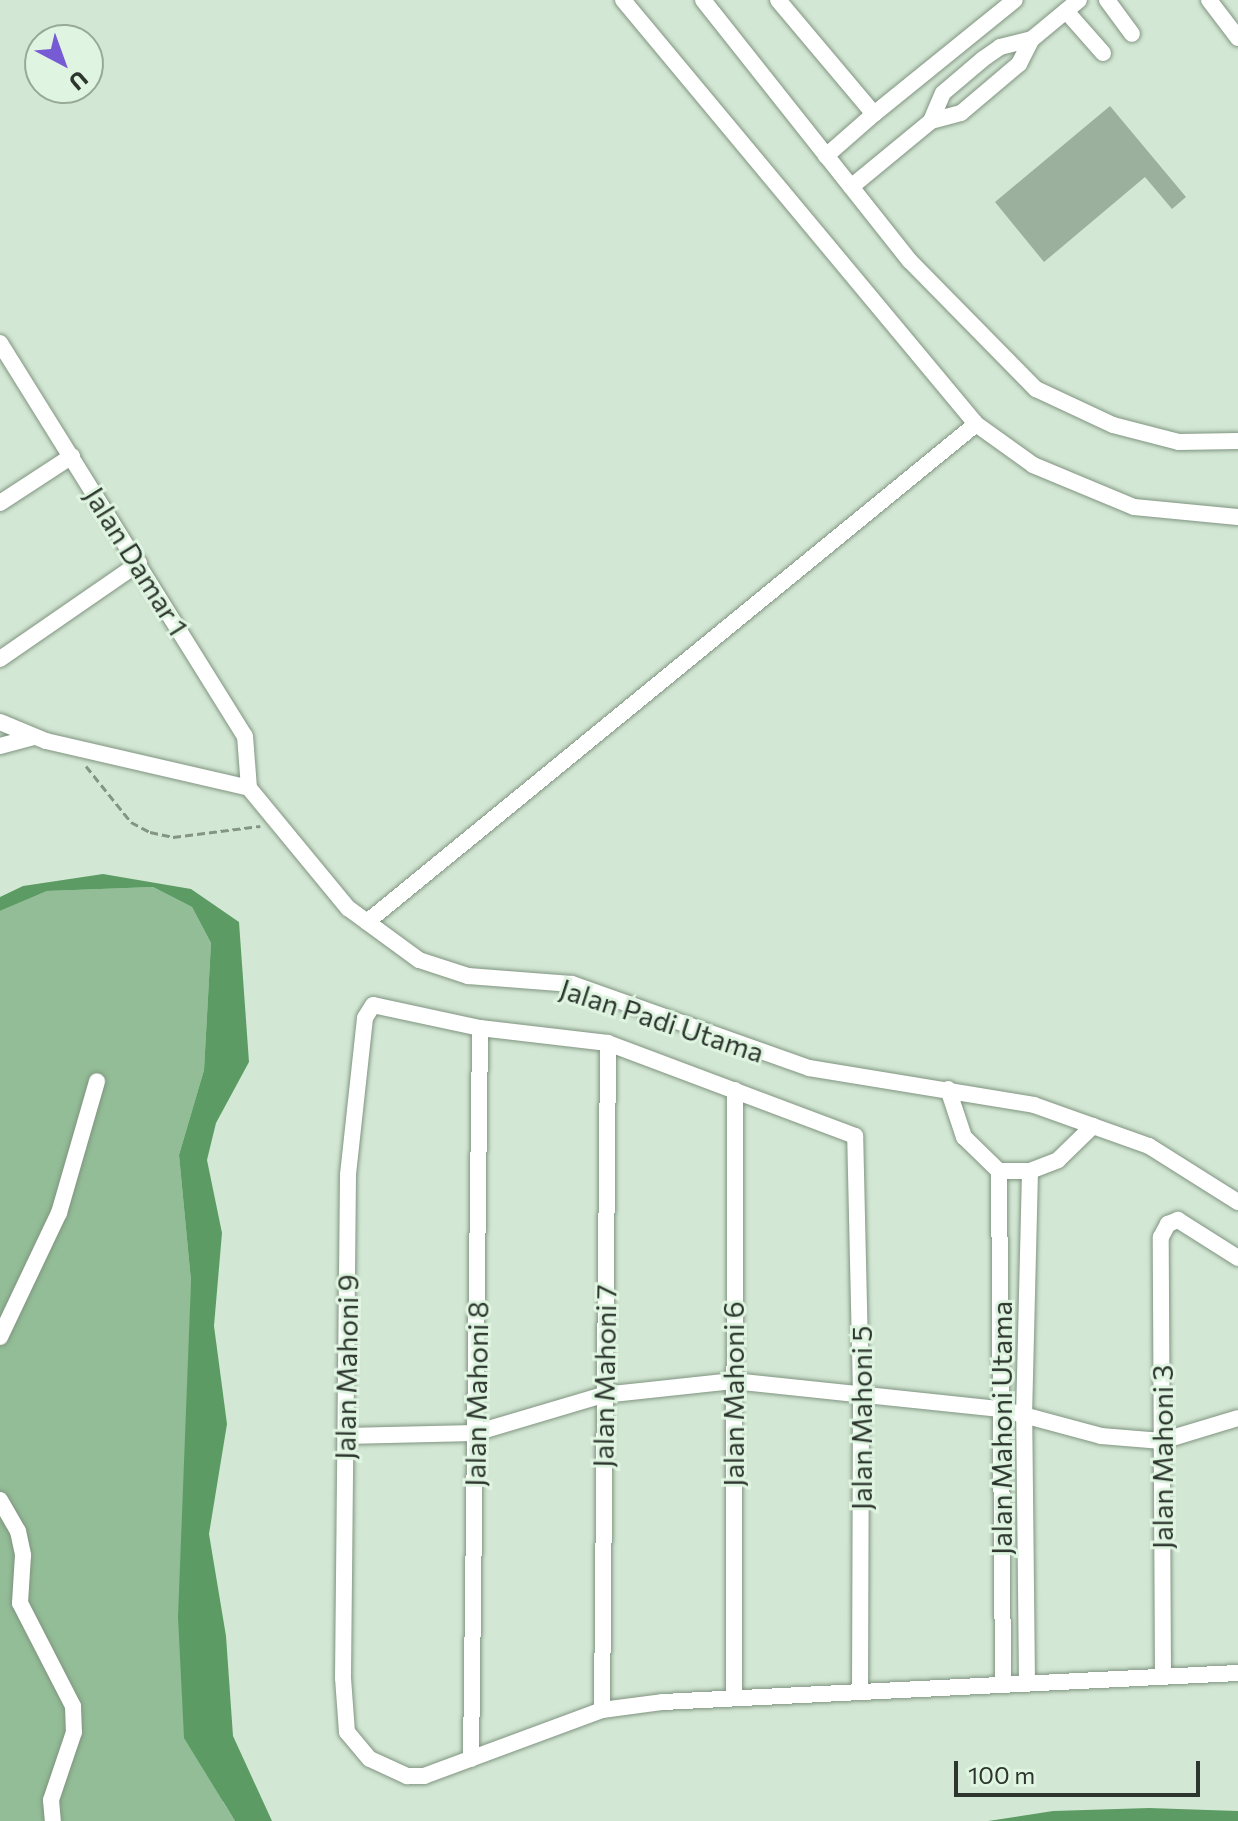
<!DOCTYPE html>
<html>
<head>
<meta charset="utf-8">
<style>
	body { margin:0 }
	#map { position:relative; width:1238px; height:1821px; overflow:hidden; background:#d3e8d4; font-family:Commissioner,sans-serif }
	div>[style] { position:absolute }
	.green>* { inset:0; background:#92bd96 }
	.water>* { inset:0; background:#5c9c64 }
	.building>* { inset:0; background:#9bb09d }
	.path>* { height:3px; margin-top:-1.5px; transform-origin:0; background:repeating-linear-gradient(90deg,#849485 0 8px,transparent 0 12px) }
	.roads { filter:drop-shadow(0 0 2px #809481) drop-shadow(0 0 2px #809481) }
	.minor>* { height:16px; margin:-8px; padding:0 8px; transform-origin:8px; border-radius:8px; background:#fff }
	span { translate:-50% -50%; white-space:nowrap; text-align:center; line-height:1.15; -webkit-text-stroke:6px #e0f5e1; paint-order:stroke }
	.street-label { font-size:28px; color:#2d362e }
	.north { position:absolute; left:24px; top:24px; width:80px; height:80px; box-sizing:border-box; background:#e0f5e1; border:2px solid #98a999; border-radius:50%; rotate:139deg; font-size:22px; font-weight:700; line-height:32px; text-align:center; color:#2d362e }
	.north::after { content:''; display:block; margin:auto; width:28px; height:36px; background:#775bd5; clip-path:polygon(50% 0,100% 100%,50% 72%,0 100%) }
	.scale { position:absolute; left:954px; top:1761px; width:246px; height:36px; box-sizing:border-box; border:4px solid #2d362e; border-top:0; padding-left:10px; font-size:24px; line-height:28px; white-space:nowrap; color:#2d362e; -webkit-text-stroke:6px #e0f5e1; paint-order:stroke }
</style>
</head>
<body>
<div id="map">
	<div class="green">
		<div style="clip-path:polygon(153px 887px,192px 907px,211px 943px,204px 1070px,179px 1155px,191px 1281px,190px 1390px,223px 1802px,235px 1821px,0 1821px,0 911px,47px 891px)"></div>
	</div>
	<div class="water">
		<div style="clip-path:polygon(103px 874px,191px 889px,239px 922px,249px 1062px,216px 1123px,207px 1160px,222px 1233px,214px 1326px,227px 1424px,209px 1534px,226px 1636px,233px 1736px,272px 1821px,235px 1821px,184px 1738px,178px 1617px,191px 1281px,179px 1155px,204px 1070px,211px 943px,192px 907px,153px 887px,47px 891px,0 911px,0 897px,23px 886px)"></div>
		<div style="clip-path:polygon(1149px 1808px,1238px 1811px,1238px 1821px,988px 1821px,1053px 1811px)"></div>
	</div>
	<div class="building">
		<div style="clip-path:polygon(1110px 106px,1186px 197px,1172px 209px,1145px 177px,1044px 262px,995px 202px)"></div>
	</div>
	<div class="path">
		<div style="left:86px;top:766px;width:72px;rotate:51.2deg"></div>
		<div style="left:131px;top:822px;width:21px;rotate:28deg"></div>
		<div style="left:150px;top:832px;width:24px;rotate:12deg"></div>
		<div style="left:173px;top:837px;width:88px;rotate:-7.2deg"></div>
	</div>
	<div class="roads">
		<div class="minor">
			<div style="left:623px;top:0;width:552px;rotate:50.22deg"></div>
			<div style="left:976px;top:424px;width:70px;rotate:35.7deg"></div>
			<div style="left:1033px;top:465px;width:109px;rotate:22.6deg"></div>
			<div style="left:1134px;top:507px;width:104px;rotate:5.5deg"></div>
			<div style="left:703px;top:0;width:333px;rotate:51.6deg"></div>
			<div style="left:910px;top:261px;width:180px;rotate:45.5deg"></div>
			<div style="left:1036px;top:389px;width:85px;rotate:25.1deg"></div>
			<div style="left:1113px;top:425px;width:68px;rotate:14.4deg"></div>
			<div style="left:1179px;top:442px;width:59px;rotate:-1deg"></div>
			<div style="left:778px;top:0;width:149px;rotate:49.9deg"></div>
			<div style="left:874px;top:114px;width:181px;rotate:-39deg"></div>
			<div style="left:1107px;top:0;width:42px;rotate:53.7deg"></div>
			<div style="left:1209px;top:0;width:48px;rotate:52.7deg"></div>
			<div style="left:1066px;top:11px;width:56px;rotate:48.6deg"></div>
			<div style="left:931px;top:121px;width:31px;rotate:-15deg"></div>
			<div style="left:961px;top:113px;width:76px;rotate:-40.2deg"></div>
			<div style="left:1019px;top:64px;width:28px;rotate:-63deg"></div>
			<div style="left:1032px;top:39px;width:61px;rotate:-39.7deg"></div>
			<div style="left:826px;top:156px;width:64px;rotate:-41.2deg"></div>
			<div style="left:851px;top:187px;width:104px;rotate:-39.5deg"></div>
			<div style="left:931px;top:121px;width:30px;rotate:-67deg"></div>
			<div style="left:943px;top:93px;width:52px;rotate:-40.4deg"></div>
			<div style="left:983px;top:59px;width:21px;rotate:-35deg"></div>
			<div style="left:1000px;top:47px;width:33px;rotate:-14deg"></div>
			<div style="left:0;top:343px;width:463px;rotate:58.1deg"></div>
			<div style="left:245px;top:736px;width:52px;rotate:85.6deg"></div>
			<div style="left:0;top:503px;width:86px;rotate:-33.1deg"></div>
			<div style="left:0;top:659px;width:169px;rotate:-34.6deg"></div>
			<div style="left:0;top:722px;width:50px;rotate:22.4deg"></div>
			<div style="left:46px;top:741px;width:208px;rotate:13deg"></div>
			<div style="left:249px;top:788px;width:156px;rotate:50.5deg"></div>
			<div style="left:348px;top:908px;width:88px;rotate:36.2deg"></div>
			<div style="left:419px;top:960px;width:52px;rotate:18.1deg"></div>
			<div style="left:468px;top:976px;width:104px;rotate:4.4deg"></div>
			<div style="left:572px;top:984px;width:251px;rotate:19.5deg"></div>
			<div style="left:809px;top:1068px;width:228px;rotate:9.3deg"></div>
			<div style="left:1034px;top:1105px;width:122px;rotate:19.6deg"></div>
			<div style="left:1149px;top:1146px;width:105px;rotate:32.2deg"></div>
			<div style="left:0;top:746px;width:35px;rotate:-15deg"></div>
			<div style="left:367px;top:922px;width:787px;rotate:-39.27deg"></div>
			<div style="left:948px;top:1089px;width:51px;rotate:71.6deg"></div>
			<div style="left:964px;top:1137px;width:49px;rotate:44.2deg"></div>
			<div style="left:999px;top:1171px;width:31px"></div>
			<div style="left:1030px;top:1171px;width:30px;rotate:-21deg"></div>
			<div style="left:1058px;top:1160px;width:49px;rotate:-44.2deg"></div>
			<div style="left:999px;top:1171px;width:513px;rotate:89.55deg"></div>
			<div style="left:0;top:1337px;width:137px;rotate:-64.6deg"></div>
			<div style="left:59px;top:1213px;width:137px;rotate:-73.9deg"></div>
			<div style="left:345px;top:1436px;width:130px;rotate:-1.3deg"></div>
			<div style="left:475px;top:1433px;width:134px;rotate:-16.5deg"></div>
			<div style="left:603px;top:1395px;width:131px;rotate:-6.1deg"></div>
			<div style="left:733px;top:1381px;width:269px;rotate:6deg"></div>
			<div style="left:1001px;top:1409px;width:104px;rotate:15.1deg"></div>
			<div style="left:1101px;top:1436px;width:61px;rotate:4.7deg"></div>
			<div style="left:1162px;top:1441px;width:79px;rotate:-16.8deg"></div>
			<div style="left:0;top:1500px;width:36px;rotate:60deg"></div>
			<div style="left:18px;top:1531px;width:25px;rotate:78deg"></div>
			<div style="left:23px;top:1555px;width:48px;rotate:93.6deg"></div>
			<div style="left:20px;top:1603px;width:116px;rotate:62.8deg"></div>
			<div style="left:73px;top:1706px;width:26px;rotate:88deg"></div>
			<div style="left:74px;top:1732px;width:72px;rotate:108.7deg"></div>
			<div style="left:51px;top:1800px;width:21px;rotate:85deg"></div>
			<div style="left:1163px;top:1676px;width:439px;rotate:-90.3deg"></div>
			<div style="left:1161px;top:1237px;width:15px;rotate:-62deg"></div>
			<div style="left:1168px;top:1224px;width:11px;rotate:-22deg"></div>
			<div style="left:1178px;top:1220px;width:71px;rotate:32.3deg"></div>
			<div style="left:1027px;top:1683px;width:266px;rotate:-90.6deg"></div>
			<div style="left:1024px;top:1417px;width:246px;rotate:-88.6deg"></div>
			<div style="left:860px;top:1692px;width:299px;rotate:-89.8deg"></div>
			<div style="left:861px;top:1393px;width:257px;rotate:-91.3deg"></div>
			<div style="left:855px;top:1136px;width:264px;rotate:-159.4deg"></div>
			<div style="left:608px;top:1043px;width:129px;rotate:-173.3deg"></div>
			<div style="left:480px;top:1028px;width:109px;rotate:-167.9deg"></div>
			<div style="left:373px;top:1005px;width:15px;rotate:122deg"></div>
			<div style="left:365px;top:1018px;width:158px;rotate:96.2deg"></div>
			<div style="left:348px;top:1175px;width:503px;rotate:90.57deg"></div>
			<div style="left:343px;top:1678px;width:54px;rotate:85.8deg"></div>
			<div style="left:347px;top:1732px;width:35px;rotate:50deg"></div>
			<div style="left:370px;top:1759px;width:41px;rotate:24.7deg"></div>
			<div style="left:407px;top:1776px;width:17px"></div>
			<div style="left:424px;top:1776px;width:190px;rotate:-20.3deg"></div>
			<div style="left:602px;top:1710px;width:62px;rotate:-7.5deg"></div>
			<div style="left:663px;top:1702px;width:576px;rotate:-2.89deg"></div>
			<div style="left:734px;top:1698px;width:608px;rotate:-89.91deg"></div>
			<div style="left:602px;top:1710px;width:667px;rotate:-89.48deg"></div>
			<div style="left:471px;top:1759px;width:731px;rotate:-89.29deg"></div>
		</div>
	</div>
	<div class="street-label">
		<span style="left:137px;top:561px;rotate:58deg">Jalan Damar 1</span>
		<span style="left:662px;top:1020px;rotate:18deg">Jalan Padi Utama</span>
		<span style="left:346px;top:1367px;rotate:-89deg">Jalan Mahoni 9</span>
		<span style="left:604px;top:1376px;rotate:-89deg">Jalan Mahoni 7</span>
		<span style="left:476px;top:1394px;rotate:-89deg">Jalan Mahoni 8</span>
		<span style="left:733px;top:1394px;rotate:-90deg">Jalan Mahoni 6</span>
		<span style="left:861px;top:1418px;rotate:-90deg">Jalan Mahoni 5</span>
		<span style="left:1001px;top:1428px;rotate:-90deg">Jalan Mahoni Utama</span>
		<span style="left:1162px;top:1457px;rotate:-90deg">Jalan Mahoni 3</span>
	</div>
	<div class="north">U</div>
	<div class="scale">100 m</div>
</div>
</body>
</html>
